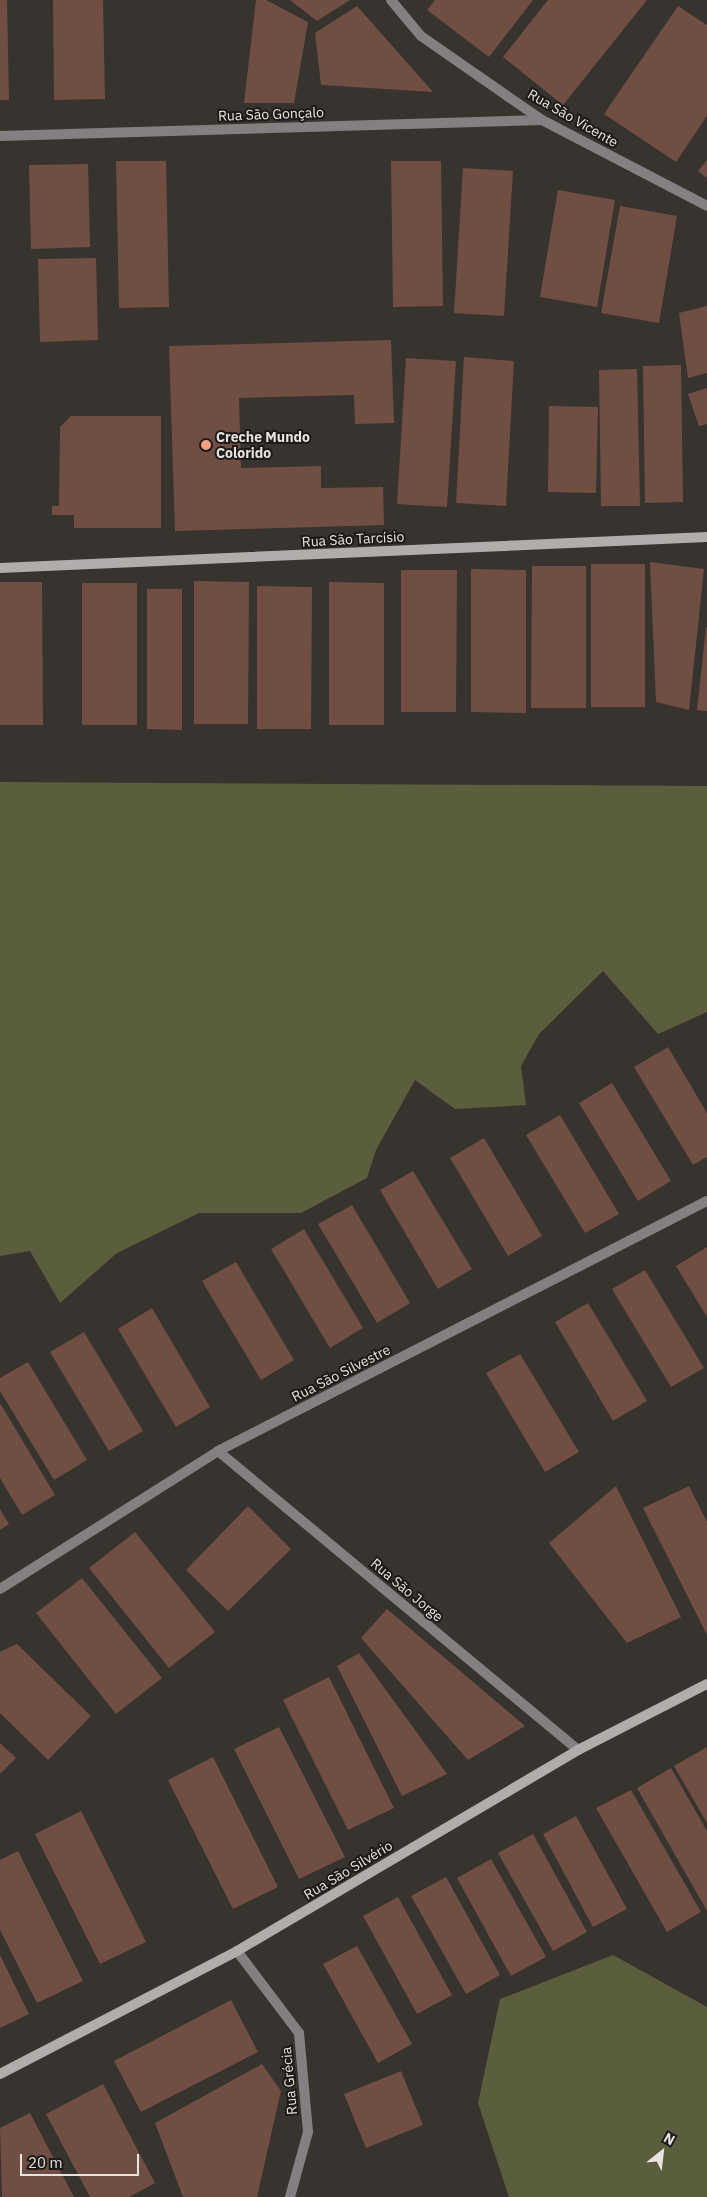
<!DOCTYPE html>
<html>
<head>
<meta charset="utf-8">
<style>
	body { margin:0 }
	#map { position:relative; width:707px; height:2197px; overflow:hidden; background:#37332e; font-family:"IBM Plex Sans",sans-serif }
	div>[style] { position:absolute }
	.forest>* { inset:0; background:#5a5e3d }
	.building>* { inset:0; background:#714e43 }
	.street>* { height:10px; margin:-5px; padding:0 5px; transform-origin:5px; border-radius:5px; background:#848081 }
	.secondary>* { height:10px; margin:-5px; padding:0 5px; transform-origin:5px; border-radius:5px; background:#b2acac }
	.dots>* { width:14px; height:14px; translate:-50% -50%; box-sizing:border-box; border:2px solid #1d1b19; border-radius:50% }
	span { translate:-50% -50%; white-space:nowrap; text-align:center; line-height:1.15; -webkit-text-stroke:4px #1d1b19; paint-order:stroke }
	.street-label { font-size:14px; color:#e6e3e0 }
	.poi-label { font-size:14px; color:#e6e3e0; font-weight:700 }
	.left { translate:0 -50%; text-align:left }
	.north { position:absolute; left:637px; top:2127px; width:50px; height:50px; -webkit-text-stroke:4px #1d1b19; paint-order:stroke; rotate:29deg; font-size:14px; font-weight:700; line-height:20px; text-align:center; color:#e6e3e0 }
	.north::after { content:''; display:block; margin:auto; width:18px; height:22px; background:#e6e3e0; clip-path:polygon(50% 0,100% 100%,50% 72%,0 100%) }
	.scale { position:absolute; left:20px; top:2154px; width:119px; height:22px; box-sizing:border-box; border:2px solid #e6e3e0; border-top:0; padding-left:6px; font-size:15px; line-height:18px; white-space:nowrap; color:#e6e3e0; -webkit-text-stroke:4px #1d1b19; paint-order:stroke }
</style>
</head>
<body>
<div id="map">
	<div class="forest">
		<div style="clip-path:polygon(0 782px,707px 786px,707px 1012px,658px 1034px,603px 971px,539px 1034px,521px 1066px,526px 1105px,455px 1109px,415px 1080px,376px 1150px,367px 1178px,301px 1213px,199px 1213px,117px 1253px,60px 1303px,30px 1251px,0 1256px)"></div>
		<div style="clip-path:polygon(613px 1955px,707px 2007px,707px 2197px,509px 2197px,478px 2103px,500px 1999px)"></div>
	</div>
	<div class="building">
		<div style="clip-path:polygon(0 0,7px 0,9px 100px,0 100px)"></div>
		<div style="clip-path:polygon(53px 0,103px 0,105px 99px,54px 100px)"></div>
		<div style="clip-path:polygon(256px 0,266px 0,308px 22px,294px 103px,244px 103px)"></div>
		<div style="clip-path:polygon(290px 0,350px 0,317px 21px)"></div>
		<div style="clip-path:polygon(435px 0,533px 0,489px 57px,427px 10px)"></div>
		<div style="clip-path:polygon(548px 0,647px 0,563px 105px,503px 57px)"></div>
		<div style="clip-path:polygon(357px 6px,433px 92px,321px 85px,315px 33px)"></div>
		<div style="clip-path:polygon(678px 6px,707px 25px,707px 116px,676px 162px,604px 114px)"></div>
		<div style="clip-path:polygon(707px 160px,707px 178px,698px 171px)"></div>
		<div style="clip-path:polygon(116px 161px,166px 161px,169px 307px,119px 308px)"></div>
		<div style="clip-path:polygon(391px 161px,441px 161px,443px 306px,393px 307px)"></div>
		<div style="clip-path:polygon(88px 164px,90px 247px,31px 249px,29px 165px)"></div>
		<div style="clip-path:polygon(463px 168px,513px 171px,504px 316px,454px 313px)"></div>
		<div style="clip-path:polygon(558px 190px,615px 200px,597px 307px,540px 297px)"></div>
		<div style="clip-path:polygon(620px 206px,677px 216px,659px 323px,601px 313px)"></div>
		<div style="clip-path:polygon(96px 258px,98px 340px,40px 342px,38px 259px)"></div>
		<div style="clip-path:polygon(707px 306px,707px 373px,688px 378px,679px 313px)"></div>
		<div style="clip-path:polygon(391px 340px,394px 423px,355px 424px,354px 395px,239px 398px,241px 468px,321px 466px,321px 488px,383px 487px,384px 525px,175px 531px,169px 346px)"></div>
		<div style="clip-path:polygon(464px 357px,514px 361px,506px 506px,456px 503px)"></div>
		<div style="clip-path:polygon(406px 358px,456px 361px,447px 507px,397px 504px)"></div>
		<div style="clip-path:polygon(681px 365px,683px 502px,645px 503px,643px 366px)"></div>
		<div style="clip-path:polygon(637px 369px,640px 506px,601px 506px,599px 370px)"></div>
		<div style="clip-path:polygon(707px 388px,707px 424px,699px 426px,688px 394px)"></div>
		<div style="clip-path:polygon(549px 406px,598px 407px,596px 493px,548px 492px)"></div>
		<div style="clip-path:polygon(71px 416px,161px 416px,161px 528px,74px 528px,74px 515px,52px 515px,52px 506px,59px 506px,60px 427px)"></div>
		<div style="clip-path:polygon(650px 562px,704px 569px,689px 710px,656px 702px)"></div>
		<div style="clip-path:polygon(591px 564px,645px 564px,645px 707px,591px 707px)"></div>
		<div style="clip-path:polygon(532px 566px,586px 566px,586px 708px,531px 708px)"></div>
		<div style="clip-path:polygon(471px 569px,526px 570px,526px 713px,471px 712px)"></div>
		<div style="clip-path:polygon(401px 570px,457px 570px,456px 712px,401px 712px)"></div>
		<div style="clip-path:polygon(194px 581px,249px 582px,248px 724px,194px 724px)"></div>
		<div style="clip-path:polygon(0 582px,42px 582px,43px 725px,0 725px)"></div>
		<div style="clip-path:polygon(329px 582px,384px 583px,384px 725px,329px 725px)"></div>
		<div style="clip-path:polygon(82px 583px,137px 583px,137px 725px,82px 725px)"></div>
		<div style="clip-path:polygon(257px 586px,312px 587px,311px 729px,257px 729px)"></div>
		<div style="clip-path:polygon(147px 589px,182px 589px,182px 730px,147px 729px)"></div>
		<div style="clip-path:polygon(706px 627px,707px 627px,707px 711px,697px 710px)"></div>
		<div style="clip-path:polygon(668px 1047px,707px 1113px,707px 1157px,693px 1165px,634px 1067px)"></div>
		<div style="clip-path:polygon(612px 1083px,671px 1181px,638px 1201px,579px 1103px)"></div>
		<div style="clip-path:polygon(560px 1115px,619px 1214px,585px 1233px,526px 1135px)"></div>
		<div style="clip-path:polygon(484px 1138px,542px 1236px,508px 1256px,450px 1158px)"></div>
		<div style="clip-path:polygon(413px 1171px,472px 1269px,438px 1289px,380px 1190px)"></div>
		<div style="clip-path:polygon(352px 1205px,410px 1303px,377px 1323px,318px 1224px)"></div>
		<div style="clip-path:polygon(304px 1229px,363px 1328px,330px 1348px,271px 1249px)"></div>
		<div style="clip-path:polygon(707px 1247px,707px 1317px,676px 1266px)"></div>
		<div style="clip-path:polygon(236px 1262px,294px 1360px,261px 1380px,202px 1281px)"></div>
		<div style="clip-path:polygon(645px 1270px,704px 1368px,671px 1387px,612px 1289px)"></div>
		<div style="clip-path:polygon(588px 1303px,647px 1401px,613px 1421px,555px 1322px)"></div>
		<div style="clip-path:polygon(152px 1308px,210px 1407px,176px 1427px,118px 1329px)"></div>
		<div style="clip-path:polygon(84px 1332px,143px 1431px,109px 1451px,50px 1352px)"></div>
		<div style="clip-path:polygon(520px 1354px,579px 1452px,545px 1472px,486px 1373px)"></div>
		<div style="clip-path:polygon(28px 1362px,87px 1460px,54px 1480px,0 1391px,0 1378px)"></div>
		<div style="clip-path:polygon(0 1403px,55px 1495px,22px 1515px,0 1478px)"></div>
		<div style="clip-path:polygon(616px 1486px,681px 1617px,627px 1643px,549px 1543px)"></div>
		<div style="clip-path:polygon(689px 1486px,707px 1522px,707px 1635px,643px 1508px)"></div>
		<div style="clip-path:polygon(248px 1506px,291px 1549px,228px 1611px,186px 1570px)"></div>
		<div style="clip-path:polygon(0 1509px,9px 1524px,0 1530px)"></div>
		<div style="clip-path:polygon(135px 1532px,215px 1632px,169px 1668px,89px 1568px)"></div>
		<div style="clip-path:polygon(82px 1578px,162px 1678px,116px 1714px,36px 1613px)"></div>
		<div style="clip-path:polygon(387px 1609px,525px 1726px,468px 1760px,361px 1638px)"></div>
		<div style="clip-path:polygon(17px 1644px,91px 1716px,48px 1760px,0 1713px,0 1652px)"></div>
		<div style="clip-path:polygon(359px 1653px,447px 1774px,402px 1796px,337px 1666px)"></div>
		<div style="clip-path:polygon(329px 1677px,394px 1808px,348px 1830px,283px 1700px)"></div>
		<div style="clip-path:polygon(279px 1727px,345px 1857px,299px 1879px,234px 1749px)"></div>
		<div style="clip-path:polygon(0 1743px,16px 1758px,0 1774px)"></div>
		<div style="clip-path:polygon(707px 1747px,707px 1823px,674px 1766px)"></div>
		<div style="clip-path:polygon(213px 1757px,278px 1887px,233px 1909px,168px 1780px)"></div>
		<div style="clip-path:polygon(671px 1768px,707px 1831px,707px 1911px,637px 1788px)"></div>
		<div style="clip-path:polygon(631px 1790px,701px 1912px,667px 1932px,596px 1808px)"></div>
		<div style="clip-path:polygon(81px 1811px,146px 1942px,100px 1964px,35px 1834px)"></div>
		<div style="clip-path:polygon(576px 1816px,627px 1909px,593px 1927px,543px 1834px)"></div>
		<div style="clip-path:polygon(533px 1834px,587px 1932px,553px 1951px,498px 1853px)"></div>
		<div style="clip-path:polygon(18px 1851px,83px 1981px,37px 2003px,0 1930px,0 1860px)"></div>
		<div style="clip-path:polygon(491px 1859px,546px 1957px,511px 1976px,457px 1878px)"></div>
		<div style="clip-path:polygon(446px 1877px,500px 1975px,466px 1994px,411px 1896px)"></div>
		<div style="clip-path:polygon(398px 1897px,452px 1995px,417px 2014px,363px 1916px)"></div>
		<div style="clip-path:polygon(357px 1946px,412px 2044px,378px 2063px,323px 1964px)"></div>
		<div style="clip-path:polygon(0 1955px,29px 2014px,0 2028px)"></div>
		<div style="clip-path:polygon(231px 2000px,258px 2052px,141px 2112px,114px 2061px)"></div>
		<div style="clip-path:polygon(262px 2064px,281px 2091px,257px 2197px,183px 2197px,155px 2123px)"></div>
		<div style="clip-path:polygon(401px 2071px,423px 2125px,366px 2148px,344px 2094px)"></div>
		<div style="clip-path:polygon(103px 2084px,155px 2183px,129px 2197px,90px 2197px,46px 2114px)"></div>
		<div style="clip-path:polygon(30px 2113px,74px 2197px,2px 2197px,0 2128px)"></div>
	</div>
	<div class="street">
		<div style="left:391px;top:0;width:47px;rotate:50.2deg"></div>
		<div style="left:421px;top:36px;width:147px;rotate:34.8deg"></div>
		<div style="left:542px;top:120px;width:186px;rotate:27.5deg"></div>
		<div style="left:0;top:136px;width:542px;rotate:-1.69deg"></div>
		<div style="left:218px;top:1451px;width:468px;rotate:39.7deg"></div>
		<div style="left:0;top:1589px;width:258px;rotate:-32.3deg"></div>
		<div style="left:218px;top:1451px;width:549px;rotate:-27.08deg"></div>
		<div style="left:237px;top:1951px;width:103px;rotate:52.9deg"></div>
		<div style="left:299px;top:2033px;width:99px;rotate:84.8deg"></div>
		<div style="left:308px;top:2132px;width:67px;rotate:105.5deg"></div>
	</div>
	<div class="secondary">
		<div style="left:0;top:568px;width:708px;rotate:-2.51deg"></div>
		<div style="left:0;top:2074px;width:267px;rotate:-27.4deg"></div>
		<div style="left:237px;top:1951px;width:396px;rotate:-30.5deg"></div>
		<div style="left:578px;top:1750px;width:145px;rotate:-27.1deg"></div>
	</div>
	<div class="dots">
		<div style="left:206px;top:445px;background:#f2a07f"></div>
	</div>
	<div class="street-label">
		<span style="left:271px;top:114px;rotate:-2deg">Rua São Gonçalo</span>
		<span style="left:573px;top:118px;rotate:30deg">Rua São Vicente</span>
		<span style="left:353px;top:539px;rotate:-3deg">Rua São Tarcísio</span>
		<span style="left:341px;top:1373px;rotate:-27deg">Rua São Silvestre</span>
		<span style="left:407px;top:1590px;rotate:40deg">Rua São Jorge</span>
		<span style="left:348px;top:1870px;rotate:-31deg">Rua São Silvério</span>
		<span style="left:289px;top:2081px;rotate:-95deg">Rua Grécia</span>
	</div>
	<div class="poi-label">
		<span class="left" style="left:216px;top:445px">Creche Mundo<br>Colorido</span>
	</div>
	<div class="north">N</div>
	<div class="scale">20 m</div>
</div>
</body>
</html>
